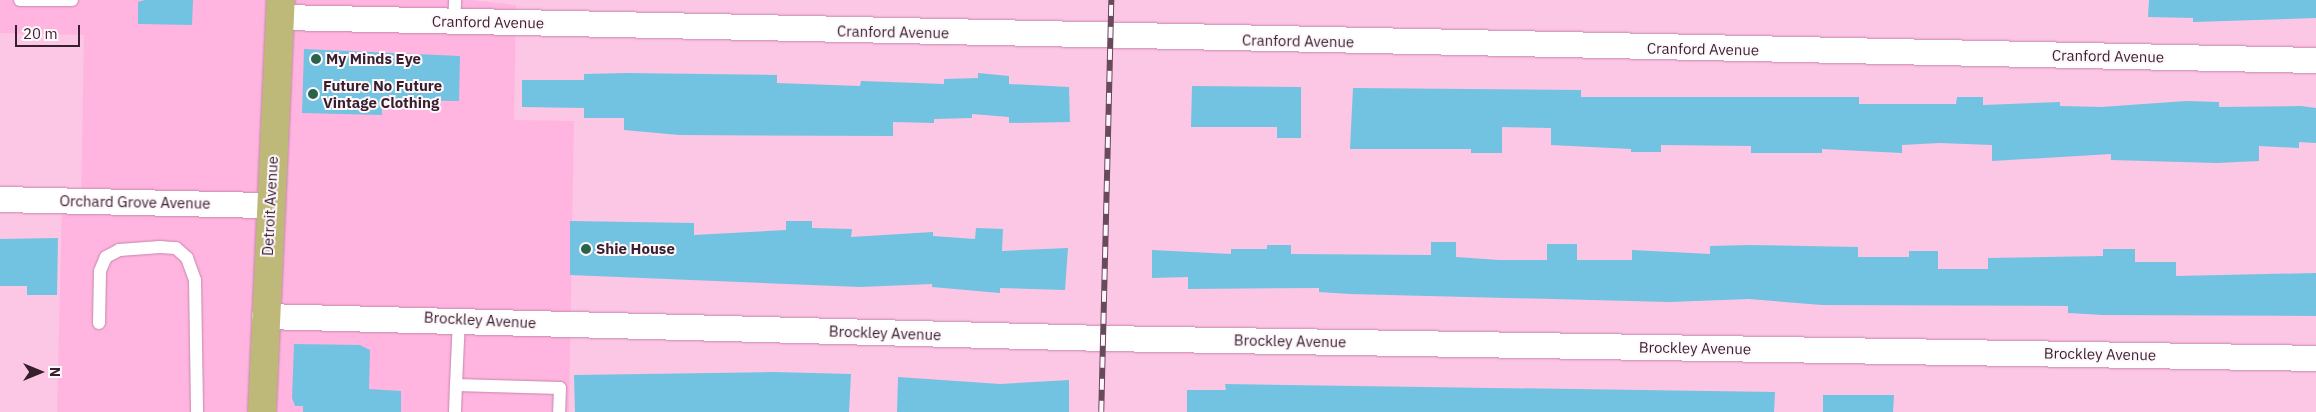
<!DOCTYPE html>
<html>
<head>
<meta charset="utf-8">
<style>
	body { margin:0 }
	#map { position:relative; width:2316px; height:412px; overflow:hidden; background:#fcc6e5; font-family:"IBM Plex Sans",sans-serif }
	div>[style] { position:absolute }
	.built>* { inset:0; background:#ffb5e0 }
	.building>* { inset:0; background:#71c3e1 }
	.roads { filter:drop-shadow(0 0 1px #c687ac) drop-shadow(0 0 1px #c687ac) }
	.lane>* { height:12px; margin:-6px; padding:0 6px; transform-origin:6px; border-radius:6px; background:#fff }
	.street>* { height:25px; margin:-12.5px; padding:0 12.5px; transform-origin:12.5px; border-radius:12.5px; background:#fff }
	.primary>* { height:28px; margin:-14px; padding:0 14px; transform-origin:14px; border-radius:14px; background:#bfb979 }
	.rail>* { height:5.5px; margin-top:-2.75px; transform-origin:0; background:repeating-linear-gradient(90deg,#fef7fb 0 11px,#69495c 0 22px); box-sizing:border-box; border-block:1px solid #69495c }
	.dots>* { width:14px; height:14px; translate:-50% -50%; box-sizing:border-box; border:2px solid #fef7fb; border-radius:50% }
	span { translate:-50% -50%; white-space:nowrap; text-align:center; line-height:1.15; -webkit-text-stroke:4px #fef7fb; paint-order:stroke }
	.street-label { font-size:15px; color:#381f2e }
	.poi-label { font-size:15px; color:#381f2e; font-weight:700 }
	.left { translate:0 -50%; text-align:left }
	.north { position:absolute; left:15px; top:347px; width:50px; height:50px; -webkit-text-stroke:4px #fef7fb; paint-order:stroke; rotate:90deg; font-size:14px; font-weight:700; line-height:20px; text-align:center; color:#381f2e }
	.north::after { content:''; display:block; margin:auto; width:18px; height:22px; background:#381f2e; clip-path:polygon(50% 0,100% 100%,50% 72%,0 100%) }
	.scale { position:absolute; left:15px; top:25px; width:65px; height:22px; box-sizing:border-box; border:2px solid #381f2e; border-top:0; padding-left:6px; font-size:15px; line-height:18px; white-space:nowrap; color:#381f2e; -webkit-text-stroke:4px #fef7fb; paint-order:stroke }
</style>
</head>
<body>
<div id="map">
	<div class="built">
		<div style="clip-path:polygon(0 0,470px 0,516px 5px,514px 120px,574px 121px,569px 412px,57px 412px,62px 206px,81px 206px,84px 35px,0 33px)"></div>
	</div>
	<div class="building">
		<div style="clip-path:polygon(145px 0,193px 0,192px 25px,138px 24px,138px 2px)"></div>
		<div style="clip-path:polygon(2149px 0,2316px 0,2316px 18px,2193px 22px,2193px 18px,2148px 17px)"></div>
		<div style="clip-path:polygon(304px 49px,460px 56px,459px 101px,382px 100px,382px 115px,302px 113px)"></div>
		<div style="clip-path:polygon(626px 73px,777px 75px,777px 83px,860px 86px,861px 81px,944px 84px,944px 79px,978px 78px,978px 73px,1009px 76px,1009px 84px,1069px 87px,1070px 122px,1009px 123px,1009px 117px,972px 114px,972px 118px,934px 119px,934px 123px,893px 122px,893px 136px,679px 135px,624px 130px,624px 118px,584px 118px,584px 108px,522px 107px,522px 80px,584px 80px,584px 74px)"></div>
		<div style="clip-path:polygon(1192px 86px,1301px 87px,1301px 138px,1277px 138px,1277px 127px,1191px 127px)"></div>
		<div style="clip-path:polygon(1353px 88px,1581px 90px,1581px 97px,1859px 97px,1859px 104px,1956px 104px,1957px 97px,1983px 97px,1983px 105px,2060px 102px,2060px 106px,2101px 107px,2186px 101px,2219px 102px,2219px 107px,2301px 106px,2316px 108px,2316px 143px,2299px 142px,2299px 148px,2259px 146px,2259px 161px,2217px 163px,2111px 160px,2111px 154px,1992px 161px,1992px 145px,1939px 143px,1902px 145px,1902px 153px,1822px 149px,1822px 153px,1751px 153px,1751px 146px,1661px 145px,1661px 152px,1631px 152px,1631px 149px,1551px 145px,1551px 128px,1502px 127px,1502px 153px,1471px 153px,1471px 149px,1350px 149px)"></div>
		<div style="clip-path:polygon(570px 221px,694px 223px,694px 235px,786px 230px,786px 221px,812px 221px,812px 228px,852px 229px,851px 237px,933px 232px,933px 236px,975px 239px,976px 228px,1003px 229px,1002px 251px,1068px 248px,1065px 290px,1000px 288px,1000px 293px,932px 287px,932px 284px,860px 287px,570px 275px)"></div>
		<div style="clip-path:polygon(58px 238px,57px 295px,27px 295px,27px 286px,0 286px,0 239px)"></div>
		<div style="clip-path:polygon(1431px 242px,1456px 242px,1456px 257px,1499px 260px,1547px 260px,1547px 244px,1577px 244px,1577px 260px,1632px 260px,1632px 250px,1710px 254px,1710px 246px,1749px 245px,1858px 247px,1858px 257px,1909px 257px,1909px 251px,1938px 251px,1938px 269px,1988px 269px,1988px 258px,2103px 256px,2103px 249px,2135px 249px,2135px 262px,2176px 262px,2176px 276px,2316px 273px,2316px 316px,2103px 315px,2068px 313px,2068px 306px,1822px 305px,1749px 299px,1669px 302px,1350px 294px,1319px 292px,1319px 288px,1188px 289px,1188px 277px,1152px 278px,1152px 250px,1231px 254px,1231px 249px,1267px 249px,1267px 245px,1291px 245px,1291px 254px,1431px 255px)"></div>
		<div style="clip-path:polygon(294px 344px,360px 345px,370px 350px,369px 389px,401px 391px,401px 412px,303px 412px,303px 406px,295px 406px,292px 398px)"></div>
		<div style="clip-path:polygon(773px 372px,851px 374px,849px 412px,575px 412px,574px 375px)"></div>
		<div style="clip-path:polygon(898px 377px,1000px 384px,1069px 380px,1069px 412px,897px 412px)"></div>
		<div style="clip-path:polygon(1225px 384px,1775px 392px,1774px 412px,1187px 412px,1187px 390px,1226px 390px)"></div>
		<div style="clip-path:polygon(1823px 395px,1894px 395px,1893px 412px,1823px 412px)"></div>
	</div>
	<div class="roads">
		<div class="lane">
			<div style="left:20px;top:0;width:52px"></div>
			<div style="left:454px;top:22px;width:22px;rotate:-87deg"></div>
			<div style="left:99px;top:323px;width:52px;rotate:-88.9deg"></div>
			<div style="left:100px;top:271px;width:15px;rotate:-67deg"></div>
			<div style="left:106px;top:257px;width:15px;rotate:-28deg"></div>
			<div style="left:119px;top:250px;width:41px;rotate:-4.2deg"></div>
			<div style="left:160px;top:247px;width:16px;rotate:4deg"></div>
			<div style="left:176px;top:248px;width:15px;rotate:42deg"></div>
			<div style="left:187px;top:258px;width:23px;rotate:70deg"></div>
			<div style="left:195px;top:280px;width:132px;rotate:89.1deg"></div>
			<div style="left:456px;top:385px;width:66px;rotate:-87.4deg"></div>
			<div style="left:455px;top:412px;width:27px;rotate:-88deg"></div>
			<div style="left:456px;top:385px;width:104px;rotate:1.7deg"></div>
			<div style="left:560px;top:388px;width:24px;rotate:92deg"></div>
		</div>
		<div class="street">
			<div style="left:280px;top:17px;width:2036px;rotate:1.21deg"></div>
			<div style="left:0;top:199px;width:270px;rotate:1.3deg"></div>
			<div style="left:264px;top:316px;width:838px;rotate:1.5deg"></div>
			<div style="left:1102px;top:338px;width:1214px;rotate:0.94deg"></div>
		</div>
		<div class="primary">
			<div style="left:262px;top:412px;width:412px;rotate:-87.4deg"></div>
		</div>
	</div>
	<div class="rail">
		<div style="left:1101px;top:412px;width:412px;rotate:-88.6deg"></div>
	</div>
	<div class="dots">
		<div style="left:316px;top:59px;background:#2a634b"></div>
		<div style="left:313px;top:94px;background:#2a634b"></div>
		<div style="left:586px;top:249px;background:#2a634b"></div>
	</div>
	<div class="street-label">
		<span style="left:488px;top:22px;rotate:1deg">Cranford Avenue</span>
		<span style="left:893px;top:32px;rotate:1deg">Cranford Avenue</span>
		<span style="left:1298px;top:41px;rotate:1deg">Cranford Avenue</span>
		<span style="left:1703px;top:49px;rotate:1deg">Cranford Avenue</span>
		<span style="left:2108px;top:56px;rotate:1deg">Cranford Avenue</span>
		<span style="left:135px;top:202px;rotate:1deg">Orchard Grove Avenue</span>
		<span style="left:270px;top:206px;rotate:-87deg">Detroit Avenue</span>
		<span style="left:480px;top:320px;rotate:3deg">Brockley Avenue</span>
		<span style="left:885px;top:333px;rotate:2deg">Brockley Avenue</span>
		<span style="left:1290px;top:341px;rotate:1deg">Brockley Avenue</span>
		<span style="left:1695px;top:348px;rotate:1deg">Brockley Avenue</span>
		<span style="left:2100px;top:354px;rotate:1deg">Brockley Avenue</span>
	</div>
	<div class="poi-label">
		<span class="left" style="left:326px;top:59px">My Minds Eye</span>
		<span class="left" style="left:323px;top:94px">Future No Future<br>Vintage Clothing</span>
		<span class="left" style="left:596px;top:249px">Shie House</span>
	</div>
	<div class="north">N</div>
	<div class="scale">20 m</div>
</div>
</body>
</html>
